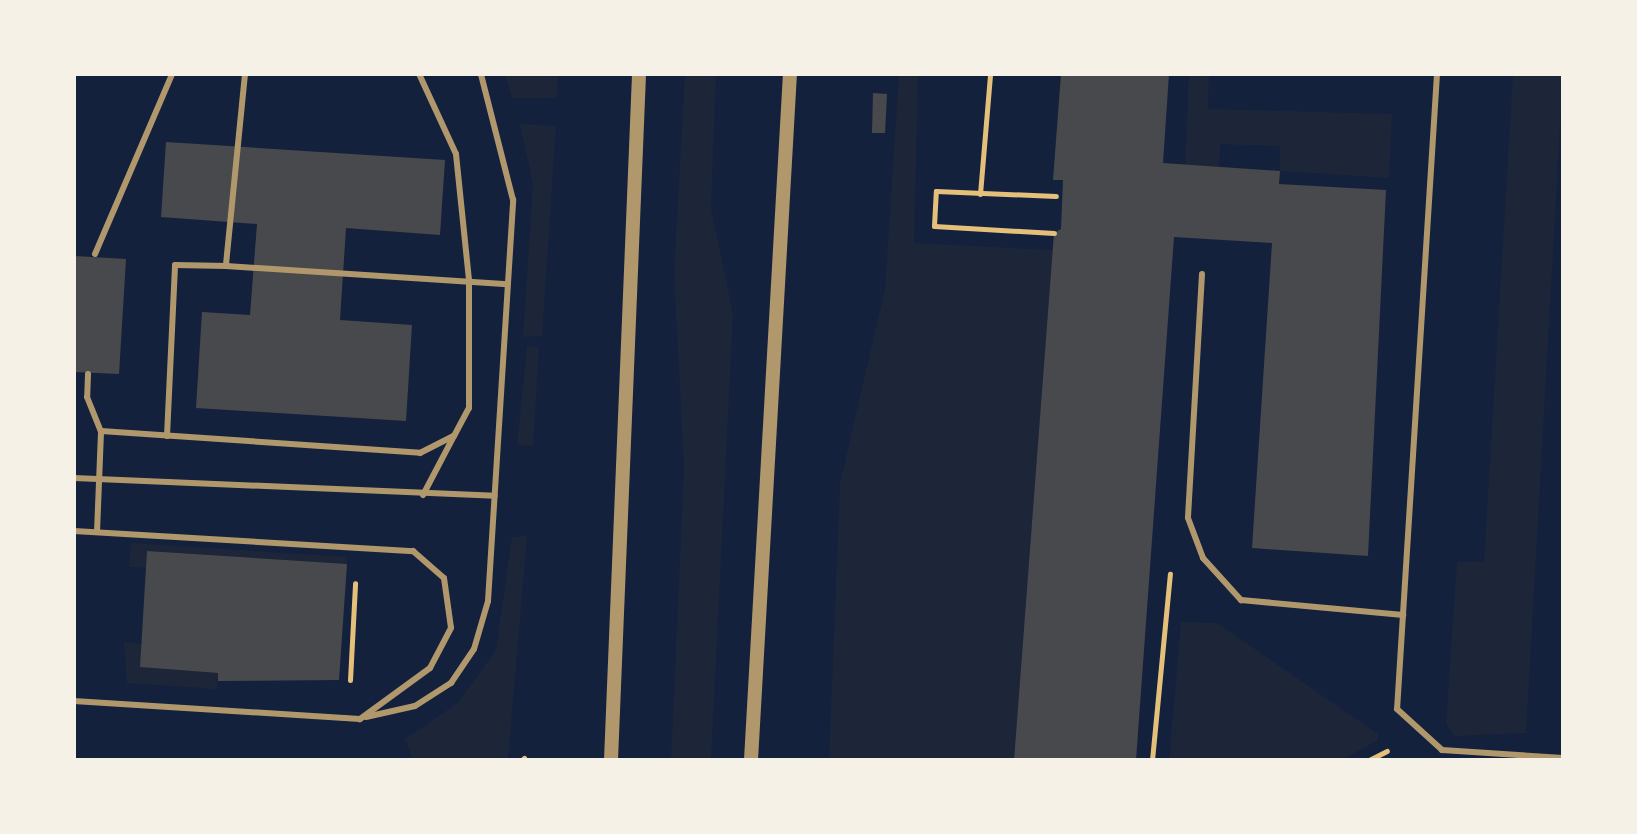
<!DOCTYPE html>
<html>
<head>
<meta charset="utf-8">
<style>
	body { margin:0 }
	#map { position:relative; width:1637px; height:834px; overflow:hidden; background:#14213d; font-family:Karla,sans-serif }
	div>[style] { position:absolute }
	.green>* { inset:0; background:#1d2539 }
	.building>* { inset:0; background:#48494c }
	.path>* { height:5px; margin:-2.5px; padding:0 2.5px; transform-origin:2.5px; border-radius:2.5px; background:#e5c07b }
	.service>* { height:6px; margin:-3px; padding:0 3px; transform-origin:3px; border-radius:3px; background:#b1986c }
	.tertiary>* { height:14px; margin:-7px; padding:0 7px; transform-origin:7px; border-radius:7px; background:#b1986c }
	span { translate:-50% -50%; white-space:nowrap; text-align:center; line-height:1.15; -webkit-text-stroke:7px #f6f1e7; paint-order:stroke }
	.frame { position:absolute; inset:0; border:76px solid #f6f1e7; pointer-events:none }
</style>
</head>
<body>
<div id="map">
	<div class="green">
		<div style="clip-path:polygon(505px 74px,558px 74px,557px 98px,512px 98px)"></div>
		<div style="clip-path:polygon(685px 74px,716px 74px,711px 208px,733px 314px,711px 760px,671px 760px,684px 469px,674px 273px)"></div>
		<div style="clip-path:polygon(899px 74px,918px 74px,914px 243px,1053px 250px,1014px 760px,829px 760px,840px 483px,885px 289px)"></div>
		<div style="clip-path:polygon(1189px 74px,1209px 74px,1208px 109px,1392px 114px,1389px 178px,1280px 171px,1280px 146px,1220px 144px,1219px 167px,1185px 165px)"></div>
		<div style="clip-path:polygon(1513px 74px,1563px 74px,1526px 733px,1455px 736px,1446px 724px,1457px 562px,1484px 562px)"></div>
		<div style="clip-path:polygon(520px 124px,556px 126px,542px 336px,523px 337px,533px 184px)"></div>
		<div style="clip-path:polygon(527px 346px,539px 347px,533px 446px,517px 445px)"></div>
		<div style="clip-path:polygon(527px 536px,508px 760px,413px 760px,405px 739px,458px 703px,496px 650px,512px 537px)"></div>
		<div style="clip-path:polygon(131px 543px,347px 557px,347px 564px,148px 551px,147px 568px,129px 567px)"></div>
		<div style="clip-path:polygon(1181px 622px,1217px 623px,1378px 734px,1377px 741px,1341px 760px,1169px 760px)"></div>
		<div style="clip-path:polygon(124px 642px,142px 644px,141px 667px,218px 673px,217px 689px,127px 683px)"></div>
	</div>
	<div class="building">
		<div style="clip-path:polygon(1061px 74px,1169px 74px,1163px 163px,1280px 171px,1279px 184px,1386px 190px,1368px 556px,1252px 548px,1272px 243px,1174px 237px,1136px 760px,1014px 760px,1054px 233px,1061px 229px,1063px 180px,1053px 180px)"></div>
		<div style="clip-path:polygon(873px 93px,887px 94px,885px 133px,872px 133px)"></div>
		<div style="clip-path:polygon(166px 142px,445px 160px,440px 235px,346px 228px,340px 320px,412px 325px,406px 421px,196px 408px,202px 312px,250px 315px,257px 224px,161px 217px)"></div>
		<div style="clip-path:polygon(75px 256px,126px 259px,119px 374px,74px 372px)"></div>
		<div style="clip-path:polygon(147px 551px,347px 564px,339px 680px,218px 681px,218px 673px,140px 667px)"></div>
	</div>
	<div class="path">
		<div style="left:980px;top:194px;width:120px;rotate:-85.2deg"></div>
		<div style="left:1054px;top:233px;width:120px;rotate:-176.7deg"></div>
		<div style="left:934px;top:226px;width:35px;rotate:-87deg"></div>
		<div style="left:936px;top:191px;width:120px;rotate:2.4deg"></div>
		<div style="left:1563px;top:507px;width:102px;rotate:90deg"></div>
		<div style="left:350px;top:680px;width:97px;rotate:-87deg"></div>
		<div style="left:522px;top:760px;width:3px;rotate:-45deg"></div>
		<div style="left:1152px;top:760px;width:187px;rotate:-84.5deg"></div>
		<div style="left:1369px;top:760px;width:20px;rotate:-27deg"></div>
	</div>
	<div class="service">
		<div style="left:245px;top:74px;width:193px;rotate:95.7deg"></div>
		<div style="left:226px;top:266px;width:282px;rotate:3.7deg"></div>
		<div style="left:1437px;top:74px;width:636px;rotate:93.6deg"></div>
		<div style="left:1397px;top:709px;width:61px;rotate:42.3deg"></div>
		<div style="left:1442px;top:750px;width:121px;rotate:3.8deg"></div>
		<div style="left:95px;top:254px;width:196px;rotate:-66.8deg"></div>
		<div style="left:1202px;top:274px;width:244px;rotate:93.3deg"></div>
		<div style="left:1188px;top:518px;width:43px;rotate:69.4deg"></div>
		<div style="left:1203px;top:558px;width:57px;rotate:47.9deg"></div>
		<div style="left:1241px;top:600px;width:163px;rotate:5.3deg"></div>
		<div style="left:88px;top:374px;width:23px;rotate:92deg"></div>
		<div style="left:87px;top:397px;width:37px;rotate:68deg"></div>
		<div style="left:101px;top:431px;width:320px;rotate:3.9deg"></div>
		<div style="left:420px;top:453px;width:38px;rotate:-27deg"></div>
		<div style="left:454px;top:436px;width:32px;rotate:-62deg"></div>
		<div style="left:469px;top:408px;width:128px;rotate:-90deg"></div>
		<div style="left:469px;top:280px;width:127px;rotate:-95.9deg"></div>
		<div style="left:456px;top:154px;width:88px;rotate:-114.8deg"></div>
		<div style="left:167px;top:436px;width:171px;rotate:-87.3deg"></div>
		<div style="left:175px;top:265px;width:53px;rotate:1.1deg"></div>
		<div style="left:74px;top:478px;width:421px;rotate:2.4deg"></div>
		<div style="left:423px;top:495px;width:67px;rotate:-62.3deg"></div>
		<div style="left:74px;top:531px;width:340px;rotate:3.4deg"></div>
		<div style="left:413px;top:551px;width:41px;rotate:41.1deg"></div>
		<div style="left:444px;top:578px;width:50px;rotate:82deg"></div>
		<div style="left:451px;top:628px;width:45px;rotate:117.7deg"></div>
		<div style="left:430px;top:668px;width:87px;rotate:143.9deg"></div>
		<div style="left:360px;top:719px;width:287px;rotate:-176.4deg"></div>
		<div style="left:97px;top:532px;width:101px;rotate:-87.7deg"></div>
		<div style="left:366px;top:717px;width:50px;rotate:-12.7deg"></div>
		<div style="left:415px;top:706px;width:43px;rotate:-32.6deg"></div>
		<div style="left:451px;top:683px;width:41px;rotate:-55.9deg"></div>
		<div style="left:474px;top:649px;width:50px;rotate:-73.7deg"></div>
		<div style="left:488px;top:601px;width:402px;rotate:-86.4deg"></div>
		<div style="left:513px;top:200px;width:130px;rotate:-104.3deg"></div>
	</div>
	<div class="tertiary">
		<div style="left:611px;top:760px;width:687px;rotate:-87.66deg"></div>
		<div style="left:751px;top:760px;width:687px;rotate:-86.75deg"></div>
	</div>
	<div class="frame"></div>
</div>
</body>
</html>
